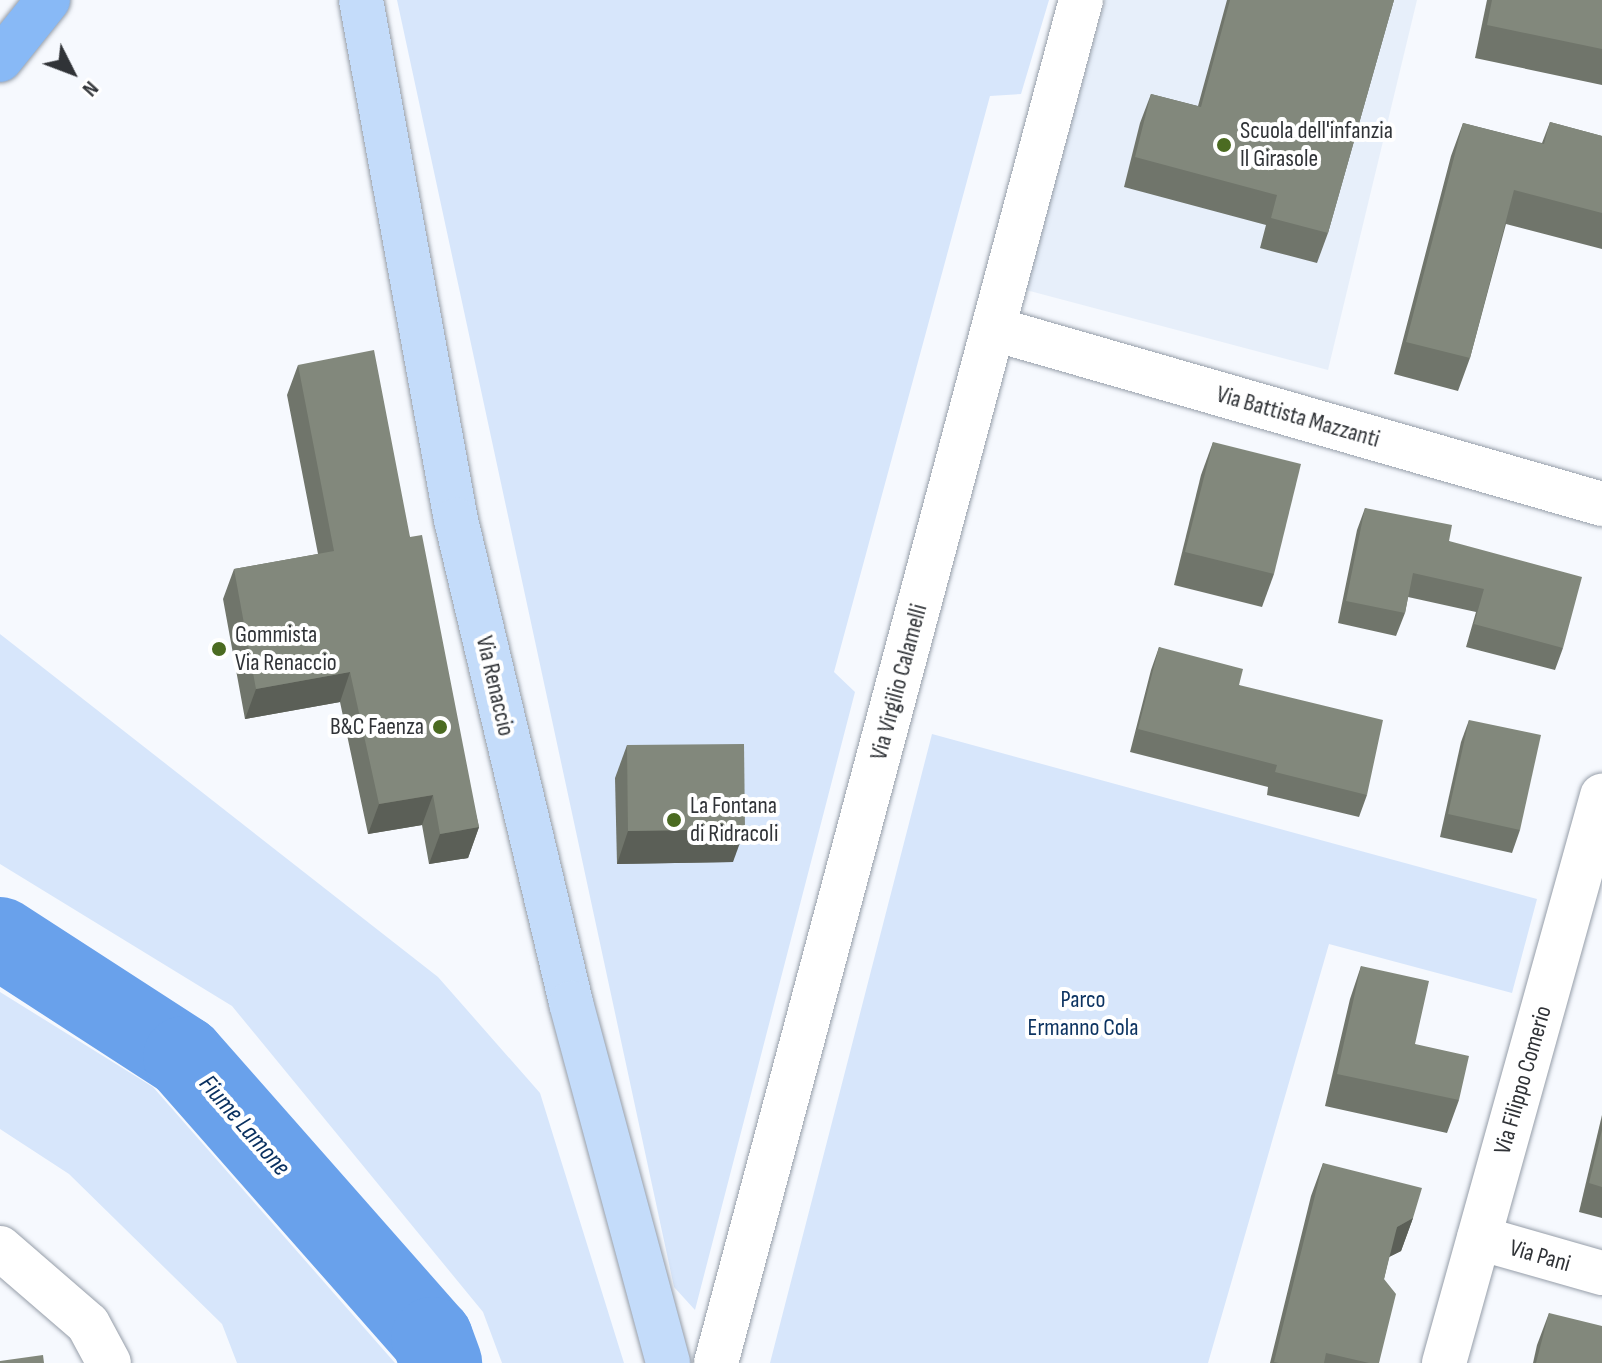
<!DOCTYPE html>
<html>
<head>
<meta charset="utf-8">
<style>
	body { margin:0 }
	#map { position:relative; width:1602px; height:1363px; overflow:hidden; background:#f6f9fe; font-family:"Sofia Sans Condensed",sans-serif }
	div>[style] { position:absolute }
	.built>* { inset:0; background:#e7effa }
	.green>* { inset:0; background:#d7e6fb }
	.river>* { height:82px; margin:-41px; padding:0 41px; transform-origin:41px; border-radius:41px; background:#69a1eb }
	.roads { filter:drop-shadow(0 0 2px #969ea9) drop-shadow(0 0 2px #969ea9) }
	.street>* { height:44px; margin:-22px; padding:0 22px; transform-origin:22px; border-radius:22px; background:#fff }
	.secondary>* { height:44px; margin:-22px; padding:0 22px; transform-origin:22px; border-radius:22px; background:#c4dcfa }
	.primary>* { height:44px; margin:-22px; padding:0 22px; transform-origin:22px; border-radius:22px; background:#88b9f6 }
	.wall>* { inset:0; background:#70756b }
	.shaded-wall>* { inset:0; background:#5b5f57 }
	.building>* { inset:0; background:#82887c }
	.dots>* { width:22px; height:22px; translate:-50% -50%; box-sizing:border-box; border:4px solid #fff; border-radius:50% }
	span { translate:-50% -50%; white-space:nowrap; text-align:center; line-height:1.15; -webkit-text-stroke:8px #fff; paint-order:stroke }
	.poi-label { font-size:24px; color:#303337 }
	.left { translate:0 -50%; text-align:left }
	.right { translate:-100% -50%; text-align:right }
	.street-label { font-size:24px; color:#303337 }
	.park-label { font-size:24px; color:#0c3361 }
	.water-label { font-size:26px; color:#0a3160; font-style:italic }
	.north { position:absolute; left:32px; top:32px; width:80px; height:80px; -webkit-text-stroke:6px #fff; paint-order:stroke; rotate:132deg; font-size:22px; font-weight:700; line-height:32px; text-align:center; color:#303337 }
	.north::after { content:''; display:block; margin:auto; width:28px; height:36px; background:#303337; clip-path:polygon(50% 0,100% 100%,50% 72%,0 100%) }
</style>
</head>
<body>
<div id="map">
	<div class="built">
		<div style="clip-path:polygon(1105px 0,1417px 0,1328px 370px,1026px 290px)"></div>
	</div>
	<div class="green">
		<div style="clip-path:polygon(397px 0,1049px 0,1021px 94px,990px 96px,834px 672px,855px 692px,695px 1310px,674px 1287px)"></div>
		<div style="clip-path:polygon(0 634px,438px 977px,540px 1093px,624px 1363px,502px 1363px,483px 1312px,232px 1006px,0 864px)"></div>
		<div style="clip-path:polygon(932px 734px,1537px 899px,1512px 993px,1329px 944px,1208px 1363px,770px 1363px)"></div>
		<div style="clip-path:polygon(0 992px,153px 1087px,395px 1363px,237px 1363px,222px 1324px,69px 1174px,0 1129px)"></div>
	</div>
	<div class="river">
		<div style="left:0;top:938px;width:219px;rotate:32.9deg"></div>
		<div style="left:184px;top:1057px;width:375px;rotate:48.6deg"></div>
		<div style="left:432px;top:1338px;width:27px;rotate:70deg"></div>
	</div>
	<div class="roads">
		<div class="street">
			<div style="left:994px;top:329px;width:633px;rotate:16.06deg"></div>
			<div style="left:1479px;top:1238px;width:128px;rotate:15.9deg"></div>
			<div style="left:0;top:1248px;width:116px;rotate:40.8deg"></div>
			<div style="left:88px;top:1324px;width:44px;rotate:61.7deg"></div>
			<div style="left:716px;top:1363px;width:1411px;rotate:-75.01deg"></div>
			<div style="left:1444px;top:1363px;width:589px;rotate:-74.43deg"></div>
		</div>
		<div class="secondary">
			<div style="left:361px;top:0;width:529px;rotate:79.65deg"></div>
			<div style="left:456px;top:520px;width:497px;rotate:76.6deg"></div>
			<div style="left:571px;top:1003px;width:373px;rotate:74.9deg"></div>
		</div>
		<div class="primary">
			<div style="left:0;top:60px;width:77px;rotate:-51.3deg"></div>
		</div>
	</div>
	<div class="wall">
		<div style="clip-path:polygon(1227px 0,1394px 0,1328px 233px,1317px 263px,1260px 248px,1266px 225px,1124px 187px,1140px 123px,1151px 94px,1198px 106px)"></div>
		<div style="clip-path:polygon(1487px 0,1602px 0,1602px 85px,1475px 58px)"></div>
		<div style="clip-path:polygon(1550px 122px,1602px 136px,1602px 249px,1506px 224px,1470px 358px,1458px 391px,1394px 374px,1451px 156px,1463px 123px,1542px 143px)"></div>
		<div style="clip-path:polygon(298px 365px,410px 537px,479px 827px,468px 858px,429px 864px,422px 825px,368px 834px,340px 702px,245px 719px,223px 599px,234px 569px,318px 554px,287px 395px)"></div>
		<div style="clip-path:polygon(1213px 442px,1274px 574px,1262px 607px,1174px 585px,1201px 475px)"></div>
		<div style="clip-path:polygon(1365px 508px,1449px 541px,1563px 648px,1555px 670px,1466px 647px,1476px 612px,1408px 597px,1405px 613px,1396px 636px,1338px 623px,1357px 530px)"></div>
		<div style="clip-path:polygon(1159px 647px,1239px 685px,1367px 795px,1359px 817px,1267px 795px,1268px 787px,1130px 752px,1151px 670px)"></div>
		<div style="clip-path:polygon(1469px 720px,1520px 830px,1512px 853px,1440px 837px,1461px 742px)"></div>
		<div style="clip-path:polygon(627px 745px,733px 862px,617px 864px,615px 778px)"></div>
		<div style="clip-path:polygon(1361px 966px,1415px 1044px,1459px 1100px,1447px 1133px,1325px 1106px,1350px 999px)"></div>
		<div style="clip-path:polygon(1602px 1115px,1602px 1218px,1579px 1212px)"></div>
		<div style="clip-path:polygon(1323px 1163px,1413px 1218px,1401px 1251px,1389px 1257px,1384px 1279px,1379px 1363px,1270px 1363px,1311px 1196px)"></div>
		<div style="clip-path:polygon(1549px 1313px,1602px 1363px,1533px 1363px,1537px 1345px)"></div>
	</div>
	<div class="shaded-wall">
		<div style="clip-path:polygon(350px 672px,340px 702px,245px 719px,256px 689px)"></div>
		<div style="clip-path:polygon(433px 795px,422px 825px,368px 834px,379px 804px)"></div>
		<div style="clip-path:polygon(479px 827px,468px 858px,429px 864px,440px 834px)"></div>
		<div style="clip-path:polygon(745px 829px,733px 862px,617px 864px,628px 831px)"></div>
		<div style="clip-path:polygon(1413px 1218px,1401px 1251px,1385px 1259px,1397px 1227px)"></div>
	</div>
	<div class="building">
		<div style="clip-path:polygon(1230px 0,1394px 0,1328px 233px,1271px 218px,1277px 195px,1135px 157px,1151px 94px,1201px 107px)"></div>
		<div style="clip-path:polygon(1492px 0,1602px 0,1602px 49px,1487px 25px)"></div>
		<div style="clip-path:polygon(1550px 122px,1602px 136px,1602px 213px,1514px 190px,1470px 358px,1406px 342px,1463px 123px,1544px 144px)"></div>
		<div style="clip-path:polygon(374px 350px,410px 537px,422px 535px,479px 827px,440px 834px,433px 795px,379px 804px,350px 672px,256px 689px,234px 569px,334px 551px,298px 365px)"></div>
		<div style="clip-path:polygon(1213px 442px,1301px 464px,1274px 574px,1185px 552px)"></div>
		<div style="clip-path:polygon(1365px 508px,1452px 525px,1449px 541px,1582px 577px,1563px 648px,1474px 624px,1484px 589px,1413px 573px,1405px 613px,1346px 601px)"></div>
		<div style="clip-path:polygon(1159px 647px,1243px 669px,1239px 685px,1383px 720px,1367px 795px,1275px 772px,1277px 765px,1138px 729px)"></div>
		<div style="clip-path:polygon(1469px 720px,1541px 735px,1520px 830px,1448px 814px)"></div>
		<div style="clip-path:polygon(744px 744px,745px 829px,628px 831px,627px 745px)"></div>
		<div style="clip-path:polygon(1361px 966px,1429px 981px,1415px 1044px,1469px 1056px,1459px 1100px,1337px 1074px)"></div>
		<div style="clip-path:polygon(1602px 1130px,1602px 1187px,1589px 1183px)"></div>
		<div style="clip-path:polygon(1323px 1163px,1422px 1188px,1413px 1218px,1397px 1227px,1384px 1279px,1396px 1294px,1379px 1363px,1369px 1363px,1326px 1353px,1324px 1363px,1279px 1363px,1274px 1362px)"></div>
		<div style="clip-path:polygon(1549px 1313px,1602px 1326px,1602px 1363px,1536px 1363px)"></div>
		<div style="clip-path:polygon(43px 1355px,44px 1363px,0 1363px,0 1361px)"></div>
	</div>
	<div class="dots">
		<div style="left:1224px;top:145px;background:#4b6b21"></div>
		<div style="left:219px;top:649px;background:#4b6b21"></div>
		<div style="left:440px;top:727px;background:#4b6b21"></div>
		<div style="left:674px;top:820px;background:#4b6b21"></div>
	</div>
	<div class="poi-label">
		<span class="left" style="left:1240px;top:145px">Scuola dell'infanzia<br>Il Girasole</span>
		<span class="left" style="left:235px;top:649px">Gommista<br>Via Renaccio</span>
		<span class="right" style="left:424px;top:727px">B&amp;C Faenza</span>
		<span class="left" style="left:690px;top:820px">La Fontana<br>di Ridracoli</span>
	</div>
	<div class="street-label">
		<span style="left:1298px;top:417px;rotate:16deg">Via Battista Mazzanti</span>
		<span style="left:899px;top:682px;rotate:-75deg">Via Virgilio Calamelli</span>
		<span style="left:495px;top:686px;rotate:77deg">Via Renaccio</span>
		<span style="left:1523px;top:1080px;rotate:-74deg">Via Filippo Comerio</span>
		<span style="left:1540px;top:1256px;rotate:16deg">Via Pani</span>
	</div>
	<div class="park-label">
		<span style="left:1083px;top:1014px">Parco<br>Ermanno Cola</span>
	</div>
	<div class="water-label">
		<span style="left:244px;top:1126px;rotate:49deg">Fiume Lamone</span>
	</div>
	<div class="north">N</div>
</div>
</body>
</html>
